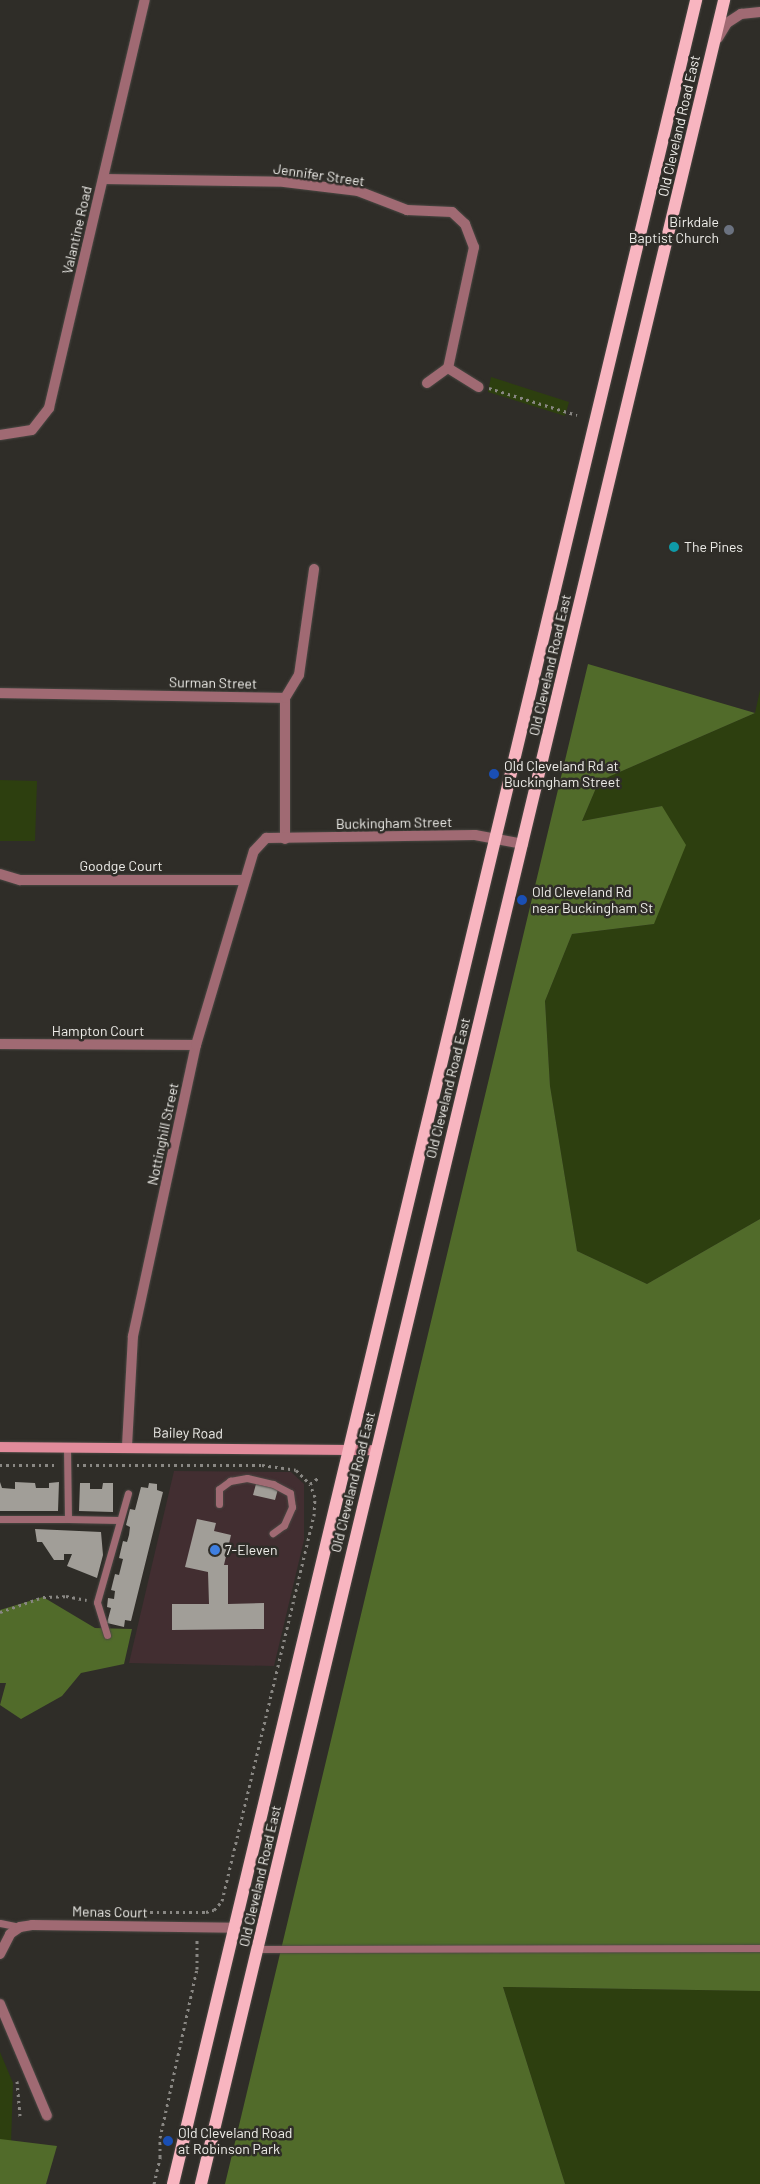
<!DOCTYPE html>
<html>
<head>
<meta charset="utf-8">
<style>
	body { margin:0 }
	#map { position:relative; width:760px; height:2184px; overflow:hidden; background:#2f2d28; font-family:Barlow,sans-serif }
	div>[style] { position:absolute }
	.commercial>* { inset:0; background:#422e31 }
	.green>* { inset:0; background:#2d3f0f }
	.forest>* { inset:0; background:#516b2a }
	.building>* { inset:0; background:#a19e98 }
	.path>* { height:3px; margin-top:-1.5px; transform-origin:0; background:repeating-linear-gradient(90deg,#898783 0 2.5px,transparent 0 6.5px) }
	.roads { filter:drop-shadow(0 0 1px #4a4843) drop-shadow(0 0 1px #4a4843) }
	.lane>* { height:7px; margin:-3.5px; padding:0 3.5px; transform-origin:3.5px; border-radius:3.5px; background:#a06a73 }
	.street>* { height:10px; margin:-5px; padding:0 5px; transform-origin:5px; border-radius:5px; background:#a06a73 }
	.secondary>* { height:10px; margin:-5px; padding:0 5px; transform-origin:5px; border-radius:5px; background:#e18b9b }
	.primary>* { height:12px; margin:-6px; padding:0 6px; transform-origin:6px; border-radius:6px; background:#f8b5c0 }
	.dots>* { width:14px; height:14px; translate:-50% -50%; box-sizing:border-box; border:2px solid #2f2d28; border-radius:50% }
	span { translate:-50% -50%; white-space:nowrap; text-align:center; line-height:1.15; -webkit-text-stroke:5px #2f2d28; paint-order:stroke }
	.street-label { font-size:14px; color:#eeede9 }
	.poi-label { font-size:14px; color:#eeede9 }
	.right { translate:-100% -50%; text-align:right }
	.left { translate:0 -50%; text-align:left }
</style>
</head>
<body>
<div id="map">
	<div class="commercial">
		<div style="clip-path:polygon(174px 1471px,291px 1472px,304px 1484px,304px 1540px,274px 1666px,129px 1663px)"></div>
	</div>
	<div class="green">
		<div style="clip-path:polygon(491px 377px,569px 402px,565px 416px,488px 392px)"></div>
		<div style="clip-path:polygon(760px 690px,760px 1219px,647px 1284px,577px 1251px,550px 1086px,545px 1001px,572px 934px,654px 924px,662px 806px,582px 821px,599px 781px,755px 713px)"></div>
		<div style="clip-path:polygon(0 780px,37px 781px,35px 841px,0 841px)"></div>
		<div style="clip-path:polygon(503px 1987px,760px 1991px,760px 2184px,565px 2184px)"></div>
		<div style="clip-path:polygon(0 2052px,13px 2083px,11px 2143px,0 2139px)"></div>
	</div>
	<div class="forest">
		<div style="clip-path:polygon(588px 664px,755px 713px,599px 781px,582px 821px,662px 806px,686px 845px,654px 924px,572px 934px,545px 1001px,550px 1086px,577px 1251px,647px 1284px,760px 1219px,760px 1991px,503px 1987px,565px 2184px,225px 2184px)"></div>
		<div style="clip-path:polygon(43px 1597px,95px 1628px,132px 1629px,124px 1664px,81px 1673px,62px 1696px,21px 1719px,0 1705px,6px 1683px,0 1683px,0 1610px)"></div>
		<div style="clip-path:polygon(0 2139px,57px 2146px,46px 2184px,0 2184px)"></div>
	</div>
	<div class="building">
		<div style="clip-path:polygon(0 1482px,2px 1488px,15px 1489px,15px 1482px,35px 1483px,36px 1488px,49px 1488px,49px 1483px,59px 1482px,58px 1511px,0 1511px)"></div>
		<div style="clip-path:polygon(80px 1483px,90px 1483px,90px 1489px,102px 1489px,103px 1483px,113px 1483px,113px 1512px,79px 1511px)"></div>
		<div style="clip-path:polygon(149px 1483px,157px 1484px,157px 1490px,163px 1492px,131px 1621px,125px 1620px,124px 1627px,107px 1623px,111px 1608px,107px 1607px,108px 1598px,114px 1599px,115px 1591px,111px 1590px,115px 1574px,119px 1575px,123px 1559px,119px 1558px,123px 1541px,127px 1542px,129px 1535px,130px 1527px,126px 1525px,130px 1509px,135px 1510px,141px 1487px,148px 1488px)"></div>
		<div style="clip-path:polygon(256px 1484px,278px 1489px,275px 1500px,253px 1495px)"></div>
		<div style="clip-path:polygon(197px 1519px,216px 1523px,214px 1531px,231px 1535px,224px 1565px,228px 1565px,228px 1604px,264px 1603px,264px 1629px,172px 1630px,172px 1604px,209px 1604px,208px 1572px,185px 1567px)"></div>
		<div style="clip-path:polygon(35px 1529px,101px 1532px,103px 1555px,97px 1578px,67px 1566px,72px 1554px,64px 1554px,64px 1560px,54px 1560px,42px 1542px,37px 1542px)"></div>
	</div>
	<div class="path">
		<div style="left:489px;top:388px;width:92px;rotate:17.1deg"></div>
		<div style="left:0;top:1465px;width:58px"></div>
		<div style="left:77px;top:1465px;width:185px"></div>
		<div style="left:262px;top:1465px;width:34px;rotate:8deg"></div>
		<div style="left:296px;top:1470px;width:20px;rotate:45deg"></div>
		<div style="left:0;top:1612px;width:46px;rotate:-19.2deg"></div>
		<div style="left:43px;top:1597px;width:23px;rotate:-2deg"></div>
		<div style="left:66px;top:1596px;width:21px;rotate:11deg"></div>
		<div style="left:144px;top:1912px;width:62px"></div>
		<div style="left:206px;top:1912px;width:8px;rotate:-14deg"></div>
		<div style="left:214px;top:1910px;width:12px;rotate:-48deg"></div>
		<div style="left:222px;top:1901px;width:396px;rotate:-76.6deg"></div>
		<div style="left:314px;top:1516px;width:19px;rotate:-87deg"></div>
		<div style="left:315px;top:1497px;width:14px;rotate:-111deg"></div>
		<div style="left:310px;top:1484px;width:10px;rotate:-37deg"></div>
		<div style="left:17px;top:2081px;width:38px;rotate:85deg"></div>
		<div style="left:154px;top:2184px;width:28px;rotate:-77deg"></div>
		<div style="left:160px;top:2157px;width:19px;rotate:-90deg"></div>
		<div style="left:160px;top:2138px;width:173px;rotate:-77.7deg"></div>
		<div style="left:197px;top:1969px;width:29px;rotate:-90deg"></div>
	</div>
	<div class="roads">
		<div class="lane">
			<div style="left:219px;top:1504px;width:15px;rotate:-90deg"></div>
			<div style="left:219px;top:1489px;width:14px;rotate:-36deg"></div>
			<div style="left:230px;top:1481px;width:17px;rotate:-10deg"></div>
			<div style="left:247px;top:1478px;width:27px;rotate:13deg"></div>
			<div style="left:273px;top:1484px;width:19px;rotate:28deg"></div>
			<div style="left:290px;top:1493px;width:14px;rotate:82deg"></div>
			<div style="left:292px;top:1507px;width:20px;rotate:114deg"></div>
			<div style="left:284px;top:1525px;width:14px;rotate:144deg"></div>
			<div style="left:0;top:1519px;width:68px"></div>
			<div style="left:68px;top:1519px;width:73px;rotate:-90.8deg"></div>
			<div style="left:68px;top:1519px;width:51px;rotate:1.1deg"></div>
			<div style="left:107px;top:1635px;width:34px;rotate:-107deg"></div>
			<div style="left:97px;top:1602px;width:113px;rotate:-74.1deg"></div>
			<div style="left:0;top:1923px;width:20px;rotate:11deg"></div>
			<div style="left:258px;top:1949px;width:502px;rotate:-0.11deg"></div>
		</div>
		<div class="street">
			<div style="left:718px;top:38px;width:17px;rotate:-59deg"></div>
			<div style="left:727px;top:23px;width:17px;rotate:-33deg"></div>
			<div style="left:741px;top:14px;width:19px;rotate:-6deg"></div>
			<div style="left:103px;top:179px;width:181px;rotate:0.9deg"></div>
			<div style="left:284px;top:182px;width:75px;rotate:6.9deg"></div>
			<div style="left:358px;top:191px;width:53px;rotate:21.2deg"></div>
			<div style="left:407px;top:210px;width:45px;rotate:2.5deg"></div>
			<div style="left:452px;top:212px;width:18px;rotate:43deg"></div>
			<div style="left:465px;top:224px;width:25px;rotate:69deg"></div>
			<div style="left:474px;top:247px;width:124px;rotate:102.1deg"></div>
			<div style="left:427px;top:383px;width:26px;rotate:-36deg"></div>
			<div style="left:448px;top:368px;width:36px;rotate:32deg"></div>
			<div style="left:0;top:435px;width:32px;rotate:-9deg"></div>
			<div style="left:32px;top:430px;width:28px;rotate:-52deg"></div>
			<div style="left:49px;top:408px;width:419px;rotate:-76.8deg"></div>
			<div style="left:0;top:693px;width:285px;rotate:1deg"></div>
			<div style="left:285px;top:698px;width:141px;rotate:90deg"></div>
			<div style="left:285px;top:698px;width:27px;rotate:-59deg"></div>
			<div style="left:299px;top:675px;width:107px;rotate:-81.9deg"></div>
			<div style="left:0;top:874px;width:21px;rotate:17deg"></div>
			<div style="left:20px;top:880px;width:223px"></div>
			<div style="left:0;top:1044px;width:196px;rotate:0.3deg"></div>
			<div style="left:127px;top:1446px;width:110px;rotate:-86.9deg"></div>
			<div style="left:133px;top:1336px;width:298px;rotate:-77.8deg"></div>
			<div style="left:196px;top:1045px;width:202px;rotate:-73.4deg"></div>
			<div style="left:254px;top:851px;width:18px;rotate:-47deg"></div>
			<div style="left:266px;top:838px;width:209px;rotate:-0.8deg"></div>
			<div style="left:475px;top:835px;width:49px;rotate:10.6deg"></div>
			<div style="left:0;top:1954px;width:22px;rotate:-63deg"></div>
			<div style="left:10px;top:1934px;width:12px;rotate:-35deg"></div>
			<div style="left:20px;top:1927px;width:12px;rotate:-9deg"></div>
			<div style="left:32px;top:1925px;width:203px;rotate:0.8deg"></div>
			<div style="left:0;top:2004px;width:121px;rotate:67.2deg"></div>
		</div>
		<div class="secondary">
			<div style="left:0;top:1447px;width:376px;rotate:0.5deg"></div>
		</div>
		<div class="primary">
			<div style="left:173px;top:2184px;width:2246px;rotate:-76.53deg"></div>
			<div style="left:201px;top:2184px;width:2246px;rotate:-76.53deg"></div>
		</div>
	</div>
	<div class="dots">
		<div style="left:729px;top:230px;background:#6b7280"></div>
		<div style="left:674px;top:547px;background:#0f9aa8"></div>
		<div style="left:494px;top:774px;background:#1a4fb4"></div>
		<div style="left:522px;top:900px;background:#1a4fb4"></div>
		<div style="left:215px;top:1550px;background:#3f7fe0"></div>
		<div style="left:168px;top:2141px;background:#1a4fb4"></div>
	</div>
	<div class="street-label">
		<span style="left:679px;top:126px;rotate:-77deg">Old Cleveland Road East</span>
		<span style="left:319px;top:175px;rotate:8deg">Jennifer Street</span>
		<span style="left:77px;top:230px;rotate:-77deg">Valantine Road</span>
		<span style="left:550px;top:665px;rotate:-77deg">Old Cleveland Road East</span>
		<span style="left:213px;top:683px;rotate:1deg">Surman Street</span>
		<span style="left:394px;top:823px;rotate:-1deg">Buckingham Street</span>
		<span style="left:121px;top:866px">Goodge Court</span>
		<span style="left:98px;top:1031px">Hampton Court</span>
		<span style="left:448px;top:1088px;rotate:-76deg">Old Cleveland Road East</span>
		<span style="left:163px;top:1134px;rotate:-78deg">Nottinghill Street</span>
		<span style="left:188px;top:1433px;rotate:1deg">Bailey Road</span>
		<span style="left:353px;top:1482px;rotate:-76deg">Old Cleveland Road East</span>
		<span style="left:260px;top:1876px;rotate:-77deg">Old Cleveland Road East</span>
		<span style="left:110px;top:1912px;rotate:1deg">Menas Court</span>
	</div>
	<div class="poi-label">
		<span class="right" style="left:719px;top:230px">Birkdale<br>Baptist Church</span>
		<span class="left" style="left:684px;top:547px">The Pines</span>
		<span class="left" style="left:504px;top:774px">Old Cleveland Rd at<br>Buckingham Street</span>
		<span class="left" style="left:532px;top:900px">Old Cleveland Rd<br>near Buckingham St</span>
		<span class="left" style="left:225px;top:1550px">7-Eleven</span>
		<span class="left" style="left:178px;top:2141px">Old Cleveland Road<br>at Robinson Park</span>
	</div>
</div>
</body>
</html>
